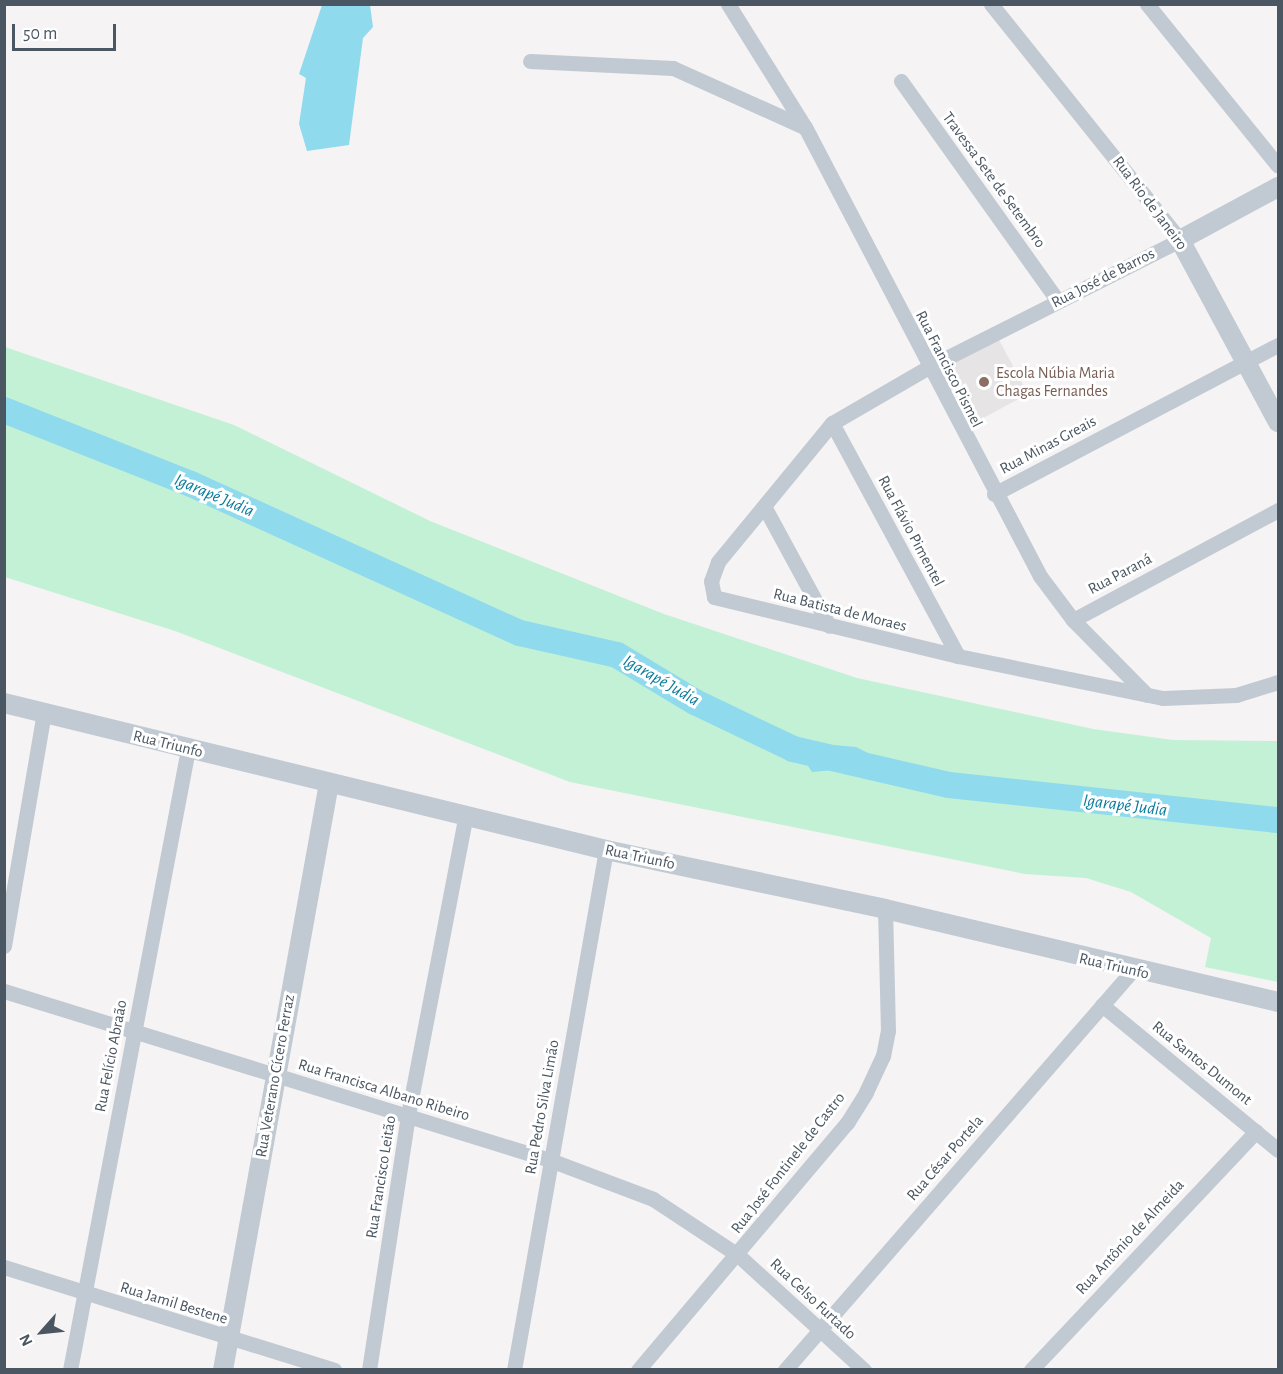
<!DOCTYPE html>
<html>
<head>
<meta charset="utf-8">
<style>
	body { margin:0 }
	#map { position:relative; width:1283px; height:1374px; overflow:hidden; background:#f5f3f3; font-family:"Alegreya Sans",sans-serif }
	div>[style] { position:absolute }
	.education>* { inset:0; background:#e6e4e5 }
	.green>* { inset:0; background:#c3f1d5 }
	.water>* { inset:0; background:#90daee }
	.river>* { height:26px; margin:-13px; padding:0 13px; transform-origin:13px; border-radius:13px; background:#90daee }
	.minor>* { height:15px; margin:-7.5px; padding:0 7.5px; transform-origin:7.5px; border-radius:7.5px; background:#c1cad2 }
	.tertiary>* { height:20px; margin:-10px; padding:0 10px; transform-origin:10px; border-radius:10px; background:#c1cad2 }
	.dots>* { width:16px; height:16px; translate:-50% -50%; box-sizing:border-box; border:3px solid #fff; border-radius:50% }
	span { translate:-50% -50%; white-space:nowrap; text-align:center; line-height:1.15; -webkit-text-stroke:6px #fff; paint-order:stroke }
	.street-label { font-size:16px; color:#4a5661 }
	.education-label { font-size:16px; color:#785e54 }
	.left { translate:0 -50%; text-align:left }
	.water-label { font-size:18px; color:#0c7c9b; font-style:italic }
	.frame { position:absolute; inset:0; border:6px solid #4a5661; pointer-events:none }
	.north { position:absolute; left:12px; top:1302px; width:60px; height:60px; -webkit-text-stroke:4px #fff; paint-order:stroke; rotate:243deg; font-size:16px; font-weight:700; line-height:24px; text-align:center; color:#4a5661 }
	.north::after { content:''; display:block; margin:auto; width:21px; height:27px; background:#4a5661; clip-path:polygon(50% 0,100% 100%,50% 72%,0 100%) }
	.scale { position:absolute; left:12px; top:24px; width:104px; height:27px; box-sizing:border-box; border:3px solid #4a5661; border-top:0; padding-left:8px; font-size:18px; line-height:21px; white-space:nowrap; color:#4a5661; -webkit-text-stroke:4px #fff; paint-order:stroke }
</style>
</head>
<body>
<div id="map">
	<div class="education">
		<div style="clip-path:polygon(998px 338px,1028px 394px,972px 424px,940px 370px)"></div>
	</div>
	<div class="green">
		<div style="clip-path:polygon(5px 347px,234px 425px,430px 521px,664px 614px,857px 678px,1093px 729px,1173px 740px,1278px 741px,1278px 982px,1205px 967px,1211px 938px,1131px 892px,1086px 878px,1025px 874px,570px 782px,175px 631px,5px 577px)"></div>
	</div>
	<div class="water">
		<div style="clip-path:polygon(322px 5px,370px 5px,373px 27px,363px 38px,349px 145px,307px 151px,299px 124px,306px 78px,299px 74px)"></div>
		<div style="clip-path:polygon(811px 743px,856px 747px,892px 765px,895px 775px,867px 767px,812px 772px,803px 758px)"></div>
	</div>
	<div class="river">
		<div style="left:4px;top:410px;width:201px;rotate:21.6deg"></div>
		<div style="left:191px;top:484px;width:361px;rotate:24.4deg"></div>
		<div style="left:520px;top:633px;width:99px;rotate:12.8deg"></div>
		<div style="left:617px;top:655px;width:91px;rotate:31.1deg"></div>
		<div style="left:695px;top:702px;width:109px;rotate:25.6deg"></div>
		<div style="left:793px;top:749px;width:160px;rotate:13deg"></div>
		<div style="left:949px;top:785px;width:331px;rotate:6.1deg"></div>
	</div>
	<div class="minor">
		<div style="left:728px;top:4px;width:145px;rotate:58deg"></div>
		<div style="left:805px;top:127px;width:507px;rotate:62.37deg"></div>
		<div style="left:1040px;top:576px;width:55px;rotate:53.1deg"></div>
		<div style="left:1073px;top:620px;width:105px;rotate:45.4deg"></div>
		<div style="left:991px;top:4px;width:302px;rotate:51.3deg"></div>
		<div style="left:1180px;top:240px;width:284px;rotate:153.2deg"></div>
		<div style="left:927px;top:368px;width:110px;rotate:149.9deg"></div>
		<div style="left:832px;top:423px;width:180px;rotate:129.4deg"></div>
		<div style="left:718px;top:562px;width:20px;rotate:110deg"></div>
		<div style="left:711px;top:581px;width:16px;rotate:79deg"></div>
		<div style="left:714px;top:597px;width:251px;rotate:13.6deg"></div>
		<div style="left:958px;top:656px;width:209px;rotate:11.6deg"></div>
		<div style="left:1163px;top:698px;width:73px;rotate:-2.4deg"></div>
		<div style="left:1236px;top:695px;width:44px;rotate:-17.2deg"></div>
		<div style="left:1147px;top:4px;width:208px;rotate:51deg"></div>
		<div style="left:530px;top:61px;width:143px;rotate:2.8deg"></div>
		<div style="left:673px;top:68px;width:141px;rotate:24.2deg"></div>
		<div style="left:901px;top:81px;width:270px;rotate:54.5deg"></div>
		<div style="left:832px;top:423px;width:265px;rotate:61.6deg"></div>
		<div style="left:994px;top:494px;width:321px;rotate:-27.7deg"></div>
		<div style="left:765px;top:508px;width:134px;rotate:61.5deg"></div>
		<div style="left:1073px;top:620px;width:233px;rotate:-28.2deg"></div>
		<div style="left:4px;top:946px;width:236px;rotate:-80.3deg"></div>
		<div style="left:4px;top:991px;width:572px;rotate:17.2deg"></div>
		<div style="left:550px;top:1160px;width:110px;rotate:20.7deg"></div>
		<div style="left:653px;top:1199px;width:102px;rotate:33.4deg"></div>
		<div style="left:738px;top:1255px;width:171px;rotate:42.4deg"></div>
		<div style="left:1102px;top:1005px;width:228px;rotate:39.5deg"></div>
		<div style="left:4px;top:1267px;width:346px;rotate:17.3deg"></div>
		<div style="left:70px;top:1370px;width:632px;rotate:-79.24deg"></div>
		<div style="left:369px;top:1370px;width:258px;rotate:-81.3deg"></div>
		<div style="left:408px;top:1115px;width:306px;rotate:-79.1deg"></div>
		<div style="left:514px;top:1370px;width:528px;rotate:-79.97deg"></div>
		<div style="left:638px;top:1370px;width:324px;rotate:-49.8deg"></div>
		<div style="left:847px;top:1123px;width:36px;rotate:-58deg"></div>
		<div style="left:866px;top:1092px;width:40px;rotate:-65deg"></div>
		<div style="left:883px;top:1056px;width:25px;rotate:-79deg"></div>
		<div style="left:888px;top:1031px;width:122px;rotate:-91.4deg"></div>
		<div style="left:785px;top:1370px;width:529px;rotate:-48.99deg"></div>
		<div style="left:1031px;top:1370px;width:328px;rotate:-46.7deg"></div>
	</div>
	<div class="tertiary">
		<div style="left:1278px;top:187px;width:111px;rotate:151.6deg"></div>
		<div style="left:1180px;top:240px;width:207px;rotate:61.7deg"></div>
		<div style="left:4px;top:703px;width:620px;rotate:13.72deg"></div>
		<div style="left:606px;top:850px;width:285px;rotate:11.9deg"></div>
		<div style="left:885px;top:909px;width:404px;rotate:13.3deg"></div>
		<div style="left:223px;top:1370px;width:596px;rotate:-79.76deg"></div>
	</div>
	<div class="dots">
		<div style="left:984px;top:382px;background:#8d6e63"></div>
	</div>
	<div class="street-label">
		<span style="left:994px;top:180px;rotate:54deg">Travessa Sete de Setembro</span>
		<span style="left:1150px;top:203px;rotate:53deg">Rua Rio de Janeiro</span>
		<span style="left:1103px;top:278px;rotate:-27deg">Rua José de Barros</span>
		<span style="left:949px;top:369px;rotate:63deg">Rua Francisco Pismel</span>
		<span style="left:1048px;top:445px;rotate:-28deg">Rua Minas Greais</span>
		<span style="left:911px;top:531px;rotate:62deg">Rua Flávio Pimentel</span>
		<span style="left:1120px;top:574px;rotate:-28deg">Rua Paraná</span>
		<span style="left:840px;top:610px;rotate:14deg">Rua Batista de Moraes</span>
		<span style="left:168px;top:744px;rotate:14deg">Rua Triunfo</span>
		<span style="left:640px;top:857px;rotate:12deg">Rua Triunfo</span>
		<span style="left:1114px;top:966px;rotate:13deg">Rua Triunfo</span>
		<span style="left:111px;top:1056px;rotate:-79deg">Rua Felício Abraão</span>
		<span style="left:1202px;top:1063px;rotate:39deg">Rua Santos Dumont</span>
		<span style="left:275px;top:1076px;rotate:-80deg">Rua Veterano Cícero Ferraz</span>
		<span style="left:384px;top:1090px;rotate:17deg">Rua Francisca Albano Ribeiro</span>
		<span style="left:542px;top:1107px;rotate:-80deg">Rua Pedro Silva Limão</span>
		<span style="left:945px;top:1158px;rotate:-49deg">Rua César Portela</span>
		<span style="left:788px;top:1163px;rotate:-52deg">Rua José Fontinele de Castro</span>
		<span style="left:381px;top:1177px;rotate:-81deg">Rua Francisco Leitão</span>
		<span style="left:1130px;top:1237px;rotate:-47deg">Rua Antônio de Almeida</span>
		<span style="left:813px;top:1299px;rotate:43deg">Rua Celso Furtado</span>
		<span style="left:174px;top:1303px;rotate:17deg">Rua Jamil Bestene</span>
	</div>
	<div class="education-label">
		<span class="left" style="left:996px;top:382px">Escola Núbia Maria<br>Chagas Fernandes</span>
	</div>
	<div class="water-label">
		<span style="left:214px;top:496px;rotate:23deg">Igarapé Judia</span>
		<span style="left:661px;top:681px;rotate:30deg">Igarapé Judia</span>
		<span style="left:1125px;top:806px;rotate:7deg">Igarapé Judia</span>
	</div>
	<div class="frame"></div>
	<div class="north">N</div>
	<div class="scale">50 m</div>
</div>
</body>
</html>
